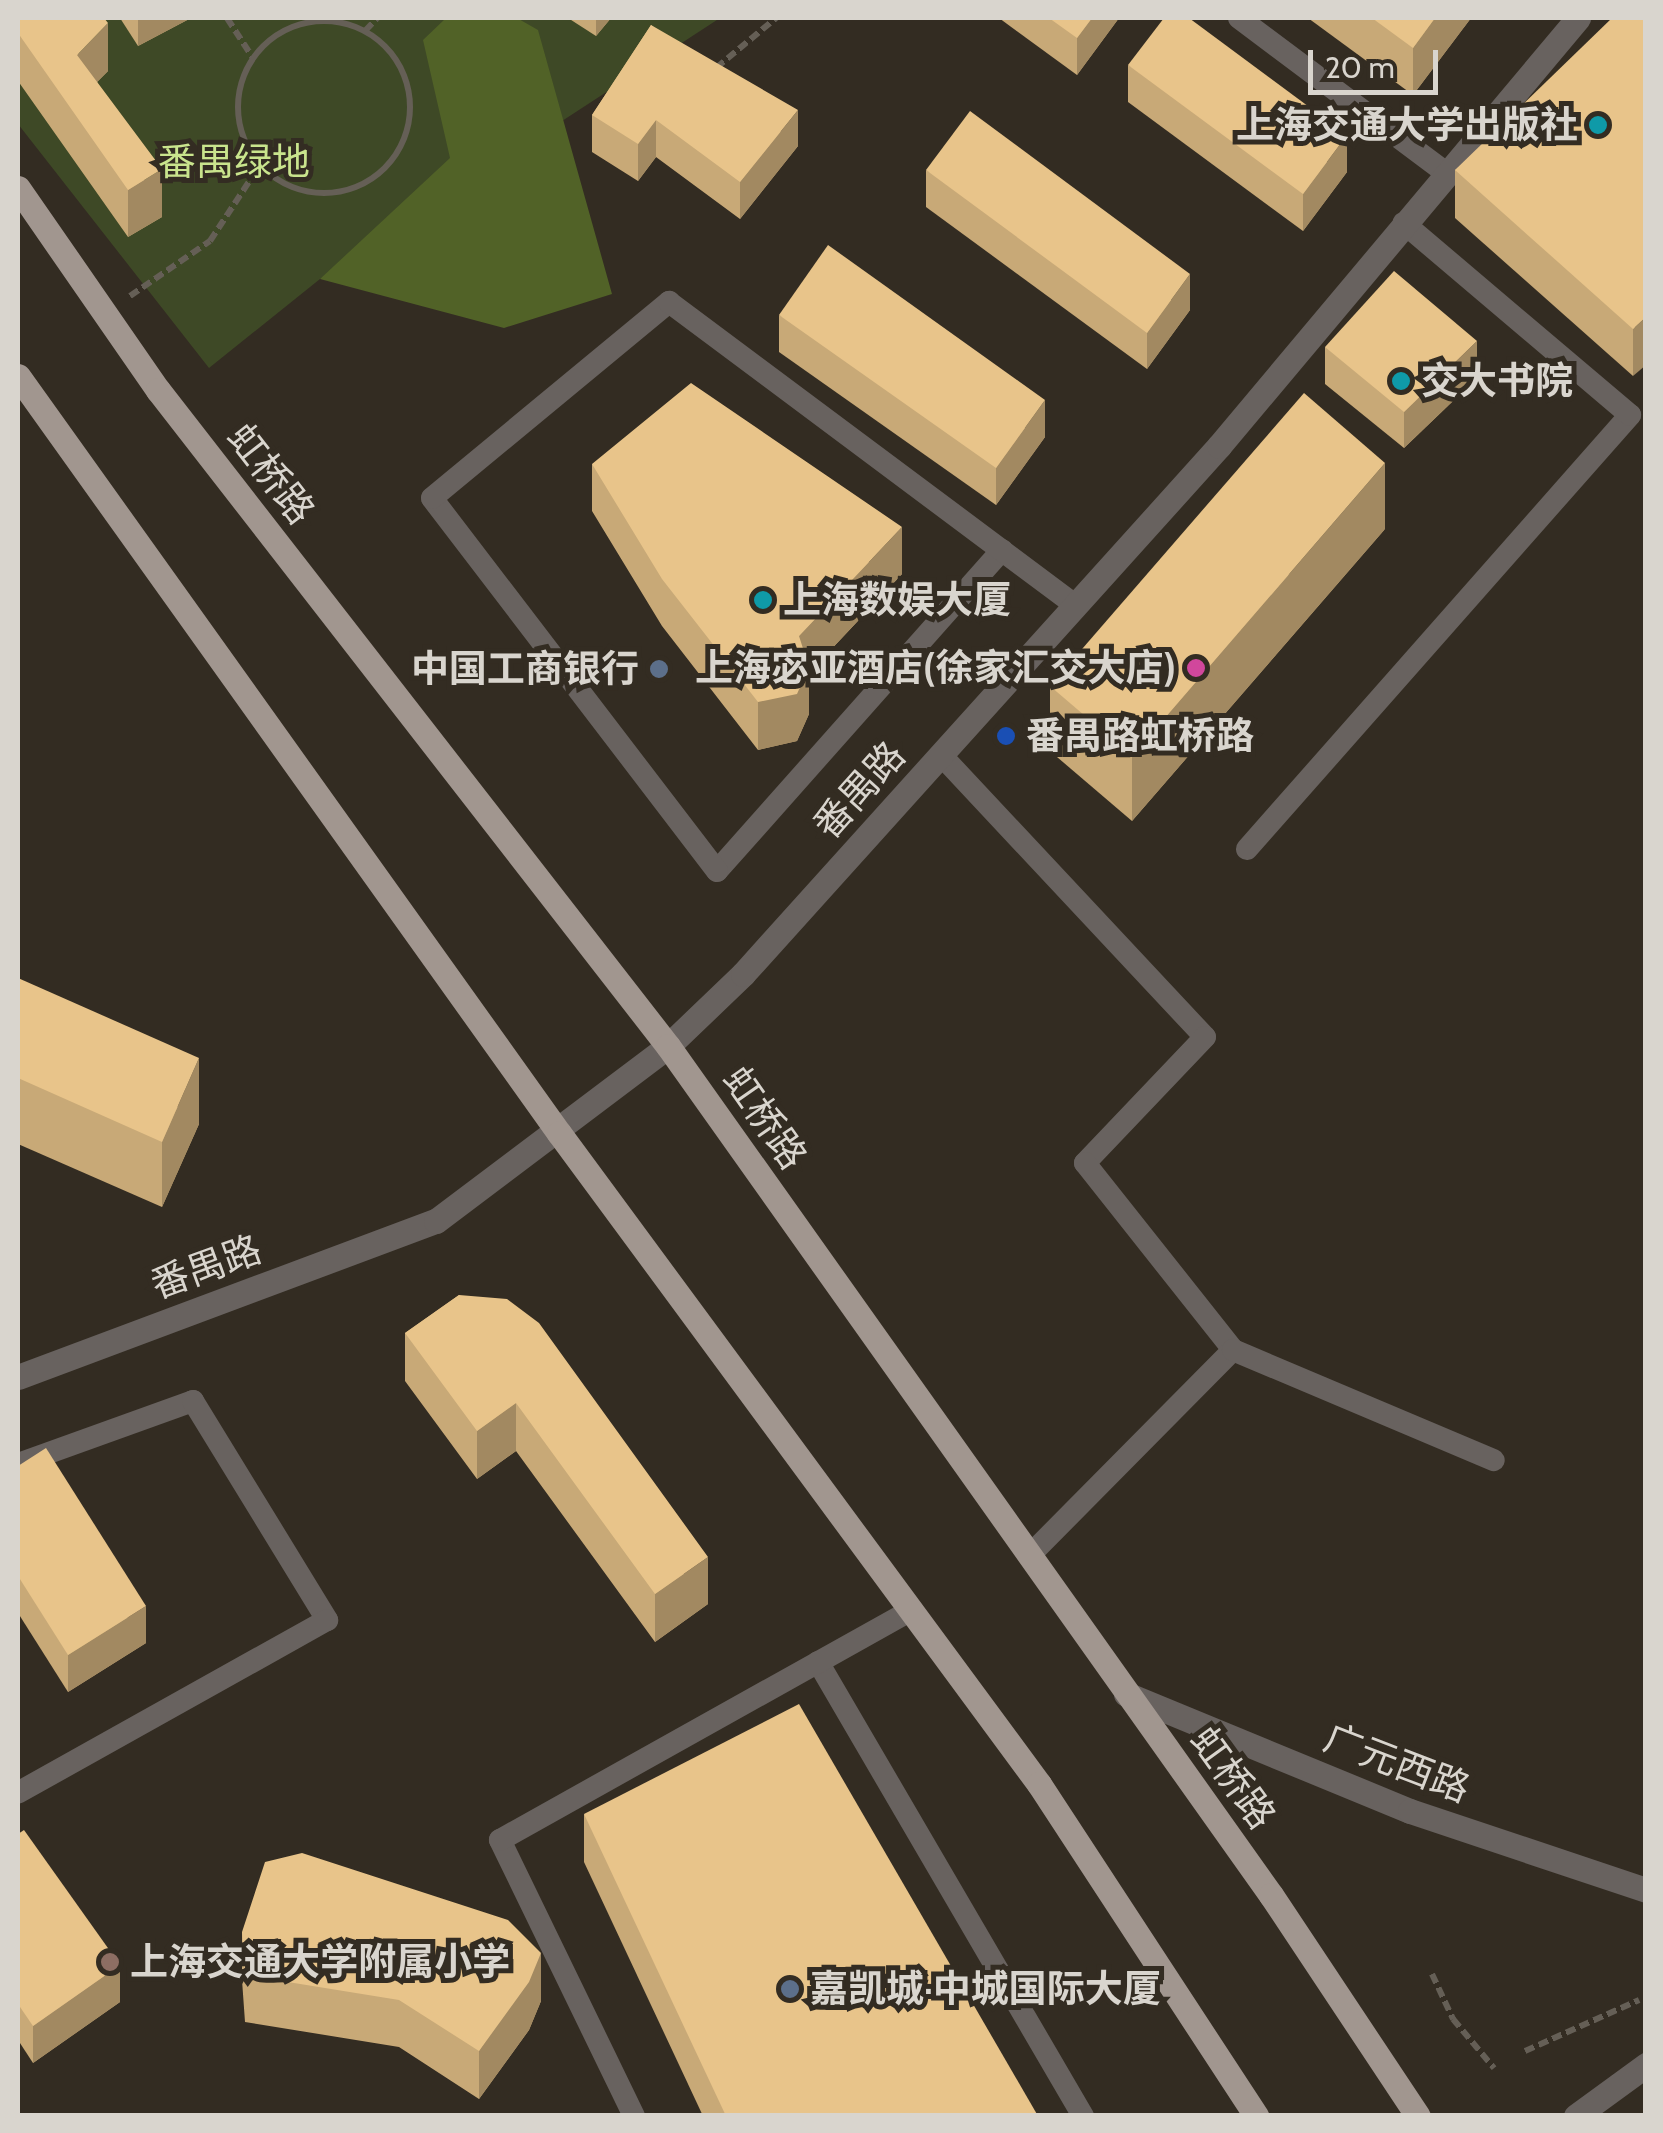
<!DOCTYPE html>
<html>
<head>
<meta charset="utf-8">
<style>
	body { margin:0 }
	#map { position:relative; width:1663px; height:2133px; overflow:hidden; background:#332c22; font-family:Cabin,"Noto Sans SC",sans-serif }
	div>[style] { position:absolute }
	.green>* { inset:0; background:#3e4926 }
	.forest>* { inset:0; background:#516227 }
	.path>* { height:6px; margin-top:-3px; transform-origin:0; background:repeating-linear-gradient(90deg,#655f56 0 10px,transparent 0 15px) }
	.path>.ring { margin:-3px; padding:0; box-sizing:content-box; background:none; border:6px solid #655f56; border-radius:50% }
	.service>* { height:22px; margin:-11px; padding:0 11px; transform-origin:11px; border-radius:11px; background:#68625f }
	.minor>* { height:25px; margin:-12.5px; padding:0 12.5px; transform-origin:12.5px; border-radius:12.5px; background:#68625f }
	.tertiary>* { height:25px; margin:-12.5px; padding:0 12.5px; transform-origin:12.5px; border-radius:12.5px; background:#68625f }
	.primary>* { height:25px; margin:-12.5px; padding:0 12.5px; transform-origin:12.5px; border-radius:12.5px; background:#a1968f }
	.wall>* { inset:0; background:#c8a977 }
	.shaded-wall>* { inset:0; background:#a28961 }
	.building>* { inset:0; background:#e8c48a }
	.dots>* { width:28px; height:28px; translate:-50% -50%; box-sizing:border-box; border:5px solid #332c22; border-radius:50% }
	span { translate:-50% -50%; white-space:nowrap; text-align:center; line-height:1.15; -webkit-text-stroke:10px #332c22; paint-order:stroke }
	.poi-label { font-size:38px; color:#d9d5ce; font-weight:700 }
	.right { translate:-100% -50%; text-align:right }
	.left { translate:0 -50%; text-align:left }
	.park-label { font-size:38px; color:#c9e48d }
	.street-label { font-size:38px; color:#d9d5ce }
	.frame { position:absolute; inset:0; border:20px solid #d9d5ce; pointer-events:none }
	.scale { position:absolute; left:1308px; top:50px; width:130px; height:45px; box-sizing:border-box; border:5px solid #d9d5ce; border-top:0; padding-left:12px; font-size:30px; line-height:35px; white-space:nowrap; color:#d9d5ce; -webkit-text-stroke:8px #332c22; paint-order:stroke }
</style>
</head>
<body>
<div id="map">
	<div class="green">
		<div style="clip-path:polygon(18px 18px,720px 18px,320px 279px,209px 368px,18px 124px)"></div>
	</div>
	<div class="forest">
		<div style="clip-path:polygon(446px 18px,517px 18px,538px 30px,612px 294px,504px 328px,320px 279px,450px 158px,423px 40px)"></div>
	</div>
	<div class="path">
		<div style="left:227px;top:18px;width:48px;rotate:57deg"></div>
		<div class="ring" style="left:238px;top:21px;width:166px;height:166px"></div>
		<div style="left:365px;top:31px;width:18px;rotate:-47deg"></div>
		<div style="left:716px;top:68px;width:78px;rotate:-39.8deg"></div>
		<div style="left:130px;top:296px;width:97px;rotate:-34.5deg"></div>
		<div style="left:210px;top:241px;width:91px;rotate:-56.7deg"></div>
		<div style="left:1432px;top:1974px;width:50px;rotate:65deg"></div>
		<div style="left:1453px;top:2019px;width:64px;rotate:50.1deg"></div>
		<div style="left:1525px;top:2051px;width:125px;rotate:-24.1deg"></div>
	</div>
	<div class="service">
		<div style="left:1239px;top:18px;width:259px;rotate:36.8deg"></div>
		<div style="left:1002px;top:550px;width:429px;rotate:131.6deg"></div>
		<div style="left:717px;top:871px;width:469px;rotate:-127.4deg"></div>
		<div style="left:432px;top:498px;width:308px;rotate:-39.6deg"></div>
		<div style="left:669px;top:302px;width:507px;rotate:36.73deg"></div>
		<div style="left:941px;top:755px;width:386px;rotate:46.9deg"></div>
		<div style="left:1205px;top:1037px;width:174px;rotate:133.6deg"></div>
		<div style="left:1085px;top:1163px;width:238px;rotate:51.6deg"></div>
		<div style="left:1247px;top:849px;width:579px;rotate:-48.57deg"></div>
		<div style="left:1630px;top:415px;width:297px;rotate:-139.7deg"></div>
		<div style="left:18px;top:1464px;width:186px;rotate:-19.8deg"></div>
		<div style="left:193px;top:1401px;width:257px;rotate:58.5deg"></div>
		<div style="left:327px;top:1620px;width:354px;rotate:150.8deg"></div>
		<div style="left:1029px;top:1556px;width:290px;rotate:-45.3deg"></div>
		<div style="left:1233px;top:1350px;width:283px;rotate:22.9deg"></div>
		<div style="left:818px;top:1662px;width:526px;rotate:59.73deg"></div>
		<div style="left:634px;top:2116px;width:307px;rotate:-115.9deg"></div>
		<div style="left:500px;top:1840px;width:472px;rotate:-29.2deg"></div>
	</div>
	<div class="minor">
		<div style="left:1126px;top:1694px;width:307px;rotate:22.4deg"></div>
		<div style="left:1410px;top:1811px;width:249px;rotate:18.5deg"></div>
		<div style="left:1576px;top:2116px;width:87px;rotate:-36.1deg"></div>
	</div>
	<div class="tertiary">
		<div style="left:18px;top:1377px;width:446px;rotate:-20.5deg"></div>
		<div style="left:436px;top:1221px;width:291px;rotate:-37deg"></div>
		<div style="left:668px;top:1046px;width:104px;rotate:-43.8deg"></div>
		<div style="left:743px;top:974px;width:711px;rotate:-47.96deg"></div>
		<div style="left:1219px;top:446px;width:559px;rotate:-50.01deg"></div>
	</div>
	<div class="primary">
		<div style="left:18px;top:188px;width:246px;rotate:55.3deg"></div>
		<div style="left:158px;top:390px;width:831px;rotate:52.14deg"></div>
		<div style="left:668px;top:1046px;width:1041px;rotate:54.62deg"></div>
		<div style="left:1271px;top:1895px;width:265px;rotate:56.4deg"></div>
		<div style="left:18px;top:376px;width:930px;rotate:54.45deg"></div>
		<div style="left:559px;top:1133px;width:809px;rotate:53.6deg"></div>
		<div style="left:1039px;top:1784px;width:397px;rotate:56.8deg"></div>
	</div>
	<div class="wall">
		<div style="clip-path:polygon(18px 18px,108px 71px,97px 82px,162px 217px,128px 237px,18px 81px)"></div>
		<div style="clip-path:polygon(120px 18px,191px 18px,138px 46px)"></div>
		<div style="clip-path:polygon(568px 18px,611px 18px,596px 36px)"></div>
		<div style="clip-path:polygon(999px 18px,1119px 18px,1077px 75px)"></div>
		<div style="clip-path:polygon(1308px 18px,1471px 18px,1413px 95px)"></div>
		<div style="clip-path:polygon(1646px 18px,1633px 376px,1455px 218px,1455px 170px)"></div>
		<div style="clip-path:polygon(651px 25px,798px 146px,740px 219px,656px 157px,638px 181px,592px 152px,592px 115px)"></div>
		<div style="clip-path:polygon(1128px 65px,1347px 172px,1303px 231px,1128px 102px)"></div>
		<div style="clip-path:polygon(926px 170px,1190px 310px,1147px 369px,926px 207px)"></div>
		<div style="clip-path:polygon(779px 315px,1045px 437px,996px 505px,779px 352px)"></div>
		<div style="clip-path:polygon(1325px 347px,1477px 378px,1404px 448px,1325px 384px)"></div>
		<div style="clip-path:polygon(592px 464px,902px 574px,809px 673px,809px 714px,797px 741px,758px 750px,662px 626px,592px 511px)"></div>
		<div style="clip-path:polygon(1385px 529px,1132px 821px,1050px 751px,1050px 686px)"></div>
		<div style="clip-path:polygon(18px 978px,199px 1124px,162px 1207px,18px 1144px)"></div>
		<div style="clip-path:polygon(459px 1295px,708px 1604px,655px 1642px,516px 1451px,477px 1479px,405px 1381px,405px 1333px)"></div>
		<div style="clip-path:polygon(18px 1466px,146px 1643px,68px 1692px,18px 1613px)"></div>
		<div style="clip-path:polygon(584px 1814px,1038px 2116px,703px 2116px,584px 1862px)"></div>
		<div style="clip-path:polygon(18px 1834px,120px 2002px,33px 2063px,18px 2040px)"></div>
		<div style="clip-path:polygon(242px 1932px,541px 2001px,529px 2030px,479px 2099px,399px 2047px,245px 2022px,242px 1980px)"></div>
	</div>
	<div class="shaded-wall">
		<div style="clip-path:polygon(138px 18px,191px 18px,138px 46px)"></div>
		<div style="clip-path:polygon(596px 18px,611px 18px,596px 36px)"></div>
		<div style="clip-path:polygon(1092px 18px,1119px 18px,1077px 75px,1077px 38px)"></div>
		<div style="clip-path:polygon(1435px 18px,1471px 18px,1413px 95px,1413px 48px)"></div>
		<div style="clip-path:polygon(108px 23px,108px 71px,77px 102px,77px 55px)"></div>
		<div style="clip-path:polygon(798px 110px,798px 146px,740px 219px,740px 182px)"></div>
		<div style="clip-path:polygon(656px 120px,656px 157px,638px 181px,638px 144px)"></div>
		<div style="clip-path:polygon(1347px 135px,1347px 172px,1303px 231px,1303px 194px)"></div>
		<div style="clip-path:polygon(162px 169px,162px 217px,128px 237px,128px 190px)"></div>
		<div style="clip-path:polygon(1190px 274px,1190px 310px,1147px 369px,1147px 333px)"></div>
		<div style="clip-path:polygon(1646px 317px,1646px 365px,1633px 376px,1633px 329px)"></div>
		<div style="clip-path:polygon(1477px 341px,1477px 378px,1404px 448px,1404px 412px)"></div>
		<div style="clip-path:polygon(1045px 400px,1045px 437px,996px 505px,996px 468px)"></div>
		<div style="clip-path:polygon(1385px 463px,1385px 529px,1132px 821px,1132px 756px)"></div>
		<div style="clip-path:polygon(902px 527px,902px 574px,809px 673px,809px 714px,797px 741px,758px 750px,758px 702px,799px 636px)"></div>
		<div style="clip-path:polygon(199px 1058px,199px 1124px,162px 1207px,162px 1142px)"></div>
		<div style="clip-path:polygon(516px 1403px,516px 1451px,477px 1479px,477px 1431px)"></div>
		<div style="clip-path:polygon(708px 1557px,708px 1604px,655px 1642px,655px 1594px)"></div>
		<div style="clip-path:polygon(146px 1606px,146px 1643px,68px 1692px,68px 1655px)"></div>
		<div style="clip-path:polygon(541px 1953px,541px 2001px,529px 2030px,479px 2099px,479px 2051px)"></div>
		<div style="clip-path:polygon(120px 1965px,120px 2002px,33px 2063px,33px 2026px)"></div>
	</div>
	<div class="building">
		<div style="clip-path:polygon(18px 18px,104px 18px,108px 23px,77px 55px,162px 169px,128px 190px,18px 33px)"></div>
		<div style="clip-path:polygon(1049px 18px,1092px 18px,1077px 38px)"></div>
		<div style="clip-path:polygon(1164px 18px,1189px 18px,1347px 135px,1303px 194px,1128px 65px)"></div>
		<div style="clip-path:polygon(1372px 18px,1435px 18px,1413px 48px)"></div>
		<div style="clip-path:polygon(1612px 18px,1646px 18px,1646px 317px,1633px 329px,1455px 170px)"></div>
		<div style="clip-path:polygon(651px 25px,798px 110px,740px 182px,656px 120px,638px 144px,592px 115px)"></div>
		<div style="clip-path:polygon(970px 111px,1190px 274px,1147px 333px,926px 170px)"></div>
		<div style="clip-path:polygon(828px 245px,1045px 400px,996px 468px,779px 315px)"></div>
		<div style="clip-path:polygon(1394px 271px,1477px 341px,1404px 412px,1325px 347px)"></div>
		<div style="clip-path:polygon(691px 383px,902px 527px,799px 636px,809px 667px,797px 694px,758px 702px,662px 579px,592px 464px)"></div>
		<div style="clip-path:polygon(1304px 393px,1385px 463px,1132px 756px,1050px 686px)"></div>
		<div style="clip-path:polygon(18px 978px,199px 1058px,162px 1142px,18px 1078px)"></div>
		<div style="clip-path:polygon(459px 1295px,507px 1299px,539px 1323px,708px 1557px,655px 1594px,516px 1403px,477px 1431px,405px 1333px)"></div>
		<div style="clip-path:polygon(46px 1448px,146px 1606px,68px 1655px,18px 1576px,18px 1466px)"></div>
		<div style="clip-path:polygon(799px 1704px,1038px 2116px,726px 2116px,584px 1814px)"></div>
		<div style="clip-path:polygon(24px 1830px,120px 1965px,33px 2026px,18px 2004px,18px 1834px)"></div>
		<div style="clip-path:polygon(302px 1853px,508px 1920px,541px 1953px,529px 1982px,479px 2051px,399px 2000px,245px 1975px,242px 1932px,265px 1862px)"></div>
	</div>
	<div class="dots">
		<div style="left:1598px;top:125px;background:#0f9aa8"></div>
		<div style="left:1401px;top:381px;background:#0f9aa8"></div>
		<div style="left:763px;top:600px;background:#0f9aa8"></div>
		<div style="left:1196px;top:668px;background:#d1479c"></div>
		<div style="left:659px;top:669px;background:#5c6f8a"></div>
		<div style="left:1006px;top:736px;background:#1a4fb4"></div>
		<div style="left:110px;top:1962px;background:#8d6e63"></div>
		<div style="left:790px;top:1989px;background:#5c6f8a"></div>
	</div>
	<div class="poi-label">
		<span class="right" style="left:1578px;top:125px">上海交通大学出版社</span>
		<span class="left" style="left:1421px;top:381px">交大书院</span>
		<span class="left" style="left:783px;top:600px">上海数娱大厦</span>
		<span class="right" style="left:1176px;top:668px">上海宓亚酒店(徐家汇交大店)</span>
		<span class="right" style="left:639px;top:669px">中国工商银行</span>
		<span class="left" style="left:1026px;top:736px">番禺路虹桥路</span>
		<span class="left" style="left:130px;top:1962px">上海交通大学附属小学</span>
		<span class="left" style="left:810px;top:1989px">嘉凯城·中城国际大厦</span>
	</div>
	<div class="park-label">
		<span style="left:234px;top:162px">番禺绿地</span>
	</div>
	<div class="street-label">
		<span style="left:271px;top:474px;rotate:52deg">虹桥路</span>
		<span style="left:859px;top:790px;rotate:-48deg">番禺路</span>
		<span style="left:765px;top:1118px;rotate:55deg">虹桥路</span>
		<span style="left:206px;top:1267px;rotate:-20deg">番禺路</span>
		<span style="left:1397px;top:1763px;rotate:21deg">广元西路</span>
		<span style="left:1233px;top:1778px;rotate:54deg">虹桥路</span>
	</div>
	<div class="frame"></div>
	<div class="scale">20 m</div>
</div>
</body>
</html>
